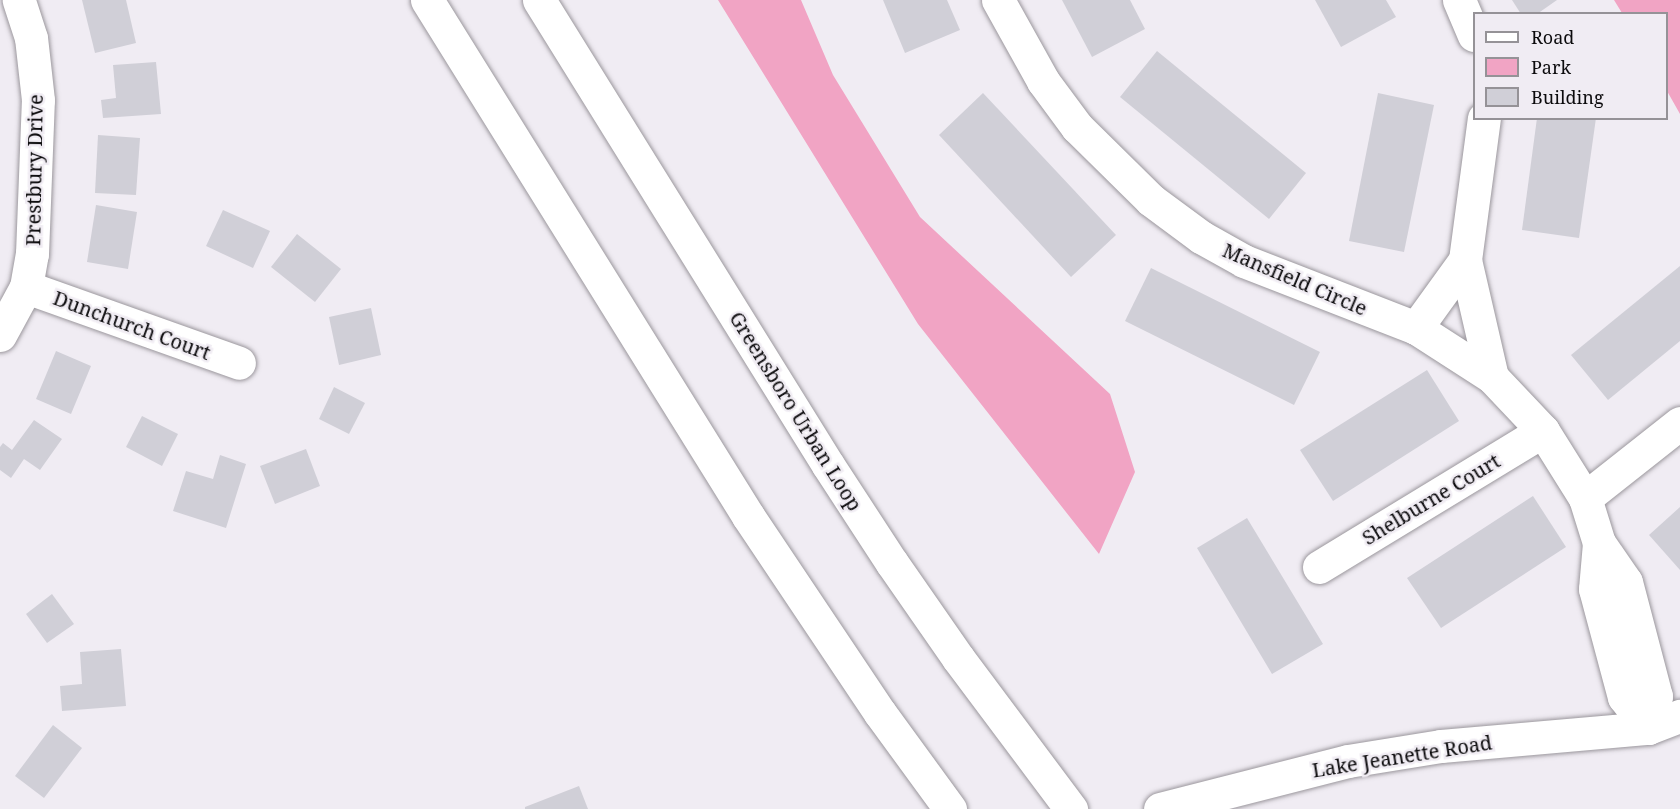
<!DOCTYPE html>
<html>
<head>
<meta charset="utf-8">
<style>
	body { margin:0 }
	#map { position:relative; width:1680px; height:809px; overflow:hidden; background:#f0ecf3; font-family:"Noto Serif",serif }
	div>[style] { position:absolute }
	.green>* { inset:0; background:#f1a4c4 }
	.building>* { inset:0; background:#d0cfd7 }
	.roads { filter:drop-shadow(0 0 2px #9b979d) drop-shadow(0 0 2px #9b979d) }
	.minor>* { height:33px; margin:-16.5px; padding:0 16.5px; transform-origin:16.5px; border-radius:16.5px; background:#fff }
	.highway>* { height:33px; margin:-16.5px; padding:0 16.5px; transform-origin:16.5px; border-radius:16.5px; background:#fff }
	span { translate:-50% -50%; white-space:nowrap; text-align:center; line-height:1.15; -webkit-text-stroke:5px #f0ecf3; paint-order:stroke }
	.street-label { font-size:20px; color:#0c0b0d }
	.legend { position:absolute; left:1473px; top:12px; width:195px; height:108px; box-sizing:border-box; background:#f0ecf3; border:2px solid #959297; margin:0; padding:8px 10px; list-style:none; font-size:18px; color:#0c0b0d }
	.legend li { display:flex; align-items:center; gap:12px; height:30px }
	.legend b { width:30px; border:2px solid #959297 }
</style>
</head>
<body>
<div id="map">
	<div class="green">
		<div style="clip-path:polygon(718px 0,801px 0,833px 75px,920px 217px,1110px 394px,1135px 472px,1099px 554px,918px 324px)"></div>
		<div style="clip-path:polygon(1614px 0,1680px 0,1680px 114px,1667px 91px,1666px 14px,1622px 13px)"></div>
	</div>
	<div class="building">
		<div style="clip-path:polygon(82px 0,126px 0,136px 43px,95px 53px)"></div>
		<div style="clip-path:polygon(883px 0,947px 0,960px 30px,905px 53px)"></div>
		<div style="clip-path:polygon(1062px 0,1130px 0,1145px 29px,1092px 57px)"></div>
		<div style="clip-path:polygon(1315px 0,1386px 0,1396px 17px,1341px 47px)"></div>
		<div style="clip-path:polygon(1512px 0,1557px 0,1537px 14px,1521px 14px)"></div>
		<div style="clip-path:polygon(1157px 51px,1306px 173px,1269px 219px,1120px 97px)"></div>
		<div style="clip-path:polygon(156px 62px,161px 114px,103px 118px,101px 100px,116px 98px,113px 65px)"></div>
		<div style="clip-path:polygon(983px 93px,1116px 235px,1071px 277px,939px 135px)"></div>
		<div style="clip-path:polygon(1378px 93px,1434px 105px,1404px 252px,1349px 241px)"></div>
		<div style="clip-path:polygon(1537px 118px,1596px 118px,1579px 238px,1522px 230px)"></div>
		<div style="clip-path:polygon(98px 135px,140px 138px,136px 195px,95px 193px)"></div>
		<div style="clip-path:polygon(96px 205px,137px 212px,128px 269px,87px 262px)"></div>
		<div style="clip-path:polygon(223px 210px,270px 231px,253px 268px,206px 246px)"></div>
		<div style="clip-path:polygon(297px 234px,341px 269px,315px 302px,271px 267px)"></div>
		<div style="clip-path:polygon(1680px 266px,1680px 341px,1608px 400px,1571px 355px)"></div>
		<div style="clip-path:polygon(1151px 268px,1320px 352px,1294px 405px,1125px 321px)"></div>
		<div style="clip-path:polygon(371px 308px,381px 355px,339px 365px,329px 317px)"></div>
		<div style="clip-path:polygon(56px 351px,91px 366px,71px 414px,36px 399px)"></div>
		<div style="clip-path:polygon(1427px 370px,1459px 421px,1333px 501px,1300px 450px)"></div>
		<div style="clip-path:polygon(334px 387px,365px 403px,349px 434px,319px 419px)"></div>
		<div style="clip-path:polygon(142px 416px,178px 434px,162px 466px,126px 447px)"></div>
		<div style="clip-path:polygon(34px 420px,62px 439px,40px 470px,24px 459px,11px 478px,0 470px,0 447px,3px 443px,12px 450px)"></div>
		<div style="clip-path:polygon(306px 449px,320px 486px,275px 504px,260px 466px)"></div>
		<div style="clip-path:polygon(220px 455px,246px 464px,226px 528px,173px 511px,186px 471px,213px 479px)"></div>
		<div style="clip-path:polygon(1533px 496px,1566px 547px,1441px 628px,1407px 578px)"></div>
		<div style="clip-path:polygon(1680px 507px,1680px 570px,1649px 535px)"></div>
		<div style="clip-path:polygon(1247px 518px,1323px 644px,1272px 674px,1197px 548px)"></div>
		<div style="clip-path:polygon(52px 594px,74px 624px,47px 643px,26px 614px)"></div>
		<div style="clip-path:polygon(121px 649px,126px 706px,62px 711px,60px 686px,82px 684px,80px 652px)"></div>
		<div style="clip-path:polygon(53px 725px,82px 748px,44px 798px,15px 776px)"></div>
		<div style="clip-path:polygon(579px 786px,588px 809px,525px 809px,525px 807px)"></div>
	</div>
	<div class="roads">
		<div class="minor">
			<div style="left:998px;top:0;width:93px;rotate:60.9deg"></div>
			<div style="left:1043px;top:81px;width:57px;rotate:53.5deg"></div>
			<div style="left:1077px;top:127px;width:104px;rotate:44.6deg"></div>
			<div style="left:1151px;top:200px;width:62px;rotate:36.5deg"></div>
			<div style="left:1201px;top:237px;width:49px;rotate:29.2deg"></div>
			<div style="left:1244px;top:261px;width:185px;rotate:21.3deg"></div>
			<div style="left:1416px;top:328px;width:90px;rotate:32.8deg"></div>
			<div style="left:1492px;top:377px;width:74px;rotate:46.6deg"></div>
			<div style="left:1543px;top:431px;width:79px;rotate:57.9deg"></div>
			<div style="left:1585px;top:498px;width:47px;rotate:72.7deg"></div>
			<div style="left:1599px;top:543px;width:47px;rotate:55.3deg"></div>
			<div style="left:1626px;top:582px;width:118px;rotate:75.3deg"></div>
			<div style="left:1656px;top:696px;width:33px;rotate:104deg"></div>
			<div style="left:1459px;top:0;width:38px;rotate:67deg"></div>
			<div style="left:1465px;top:260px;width:120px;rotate:77deg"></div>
			<div style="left:26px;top:287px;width:226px;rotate:19.6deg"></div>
			<div style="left:1416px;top:328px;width:84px;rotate:-54.2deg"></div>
			<div style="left:1465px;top:260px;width:143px;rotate:-82.4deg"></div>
			<div style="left:0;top:335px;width:55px;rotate:-61.6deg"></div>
			<div style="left:26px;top:287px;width:34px;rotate:-80deg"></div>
			<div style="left:32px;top:254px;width:154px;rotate:-87.8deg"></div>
			<div style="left:38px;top:100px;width:62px;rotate:-96.4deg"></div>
			<div style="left:31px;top:38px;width:40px;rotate:-108deg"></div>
			<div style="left:1585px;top:498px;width:121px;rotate:-38.3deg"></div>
			<div style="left:1599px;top:543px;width:46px;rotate:95deg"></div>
			<div style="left:1595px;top:589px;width:112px;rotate:75deg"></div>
			<div style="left:1624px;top:697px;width:39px;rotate:52deg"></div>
			<div style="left:1319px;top:567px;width:262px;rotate:-31.3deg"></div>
			<div style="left:1160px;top:809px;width:194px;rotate:-14.3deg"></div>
			<div style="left:1348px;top:761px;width:94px;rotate:-9.2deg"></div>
			<div style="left:1441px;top:746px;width:208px;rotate:-5deg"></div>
			<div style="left:1648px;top:728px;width:34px;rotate:-21deg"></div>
		</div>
		<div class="highway">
			<div style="left:427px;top:0;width:608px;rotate:58.11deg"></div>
			<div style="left:748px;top:516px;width:237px;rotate:56.2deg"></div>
			<div style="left:880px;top:713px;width:119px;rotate:53.9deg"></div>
			<div style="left:539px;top:0;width:547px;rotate:58.14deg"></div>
			<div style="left:828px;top:465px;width:117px;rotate:56.9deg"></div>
			<div style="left:892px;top:563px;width:116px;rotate:55.2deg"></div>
			<div style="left:958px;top:658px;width:189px;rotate:53.2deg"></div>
		</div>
	</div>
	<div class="street-label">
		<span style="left:34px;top:170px;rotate:-89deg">Prestbury Drive</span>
		<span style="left:1295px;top:279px;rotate:23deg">Mansfield Circle</span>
		<span style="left:132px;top:325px;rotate:20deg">Dunchurch Court</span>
		<span style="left:796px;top:411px;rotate:58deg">Greensboro Urban Loop</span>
		<span style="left:1431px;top:499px;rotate:-31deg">Shelburne Court</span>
		<span style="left:1402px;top:756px;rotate:-9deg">Lake Jeanette Road</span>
	</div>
	<ul class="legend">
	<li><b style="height:8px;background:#fff"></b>Road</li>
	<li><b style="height:16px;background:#f1a4c4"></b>Park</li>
	<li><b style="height:16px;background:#d0cfd7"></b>Building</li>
	</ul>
</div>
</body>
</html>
